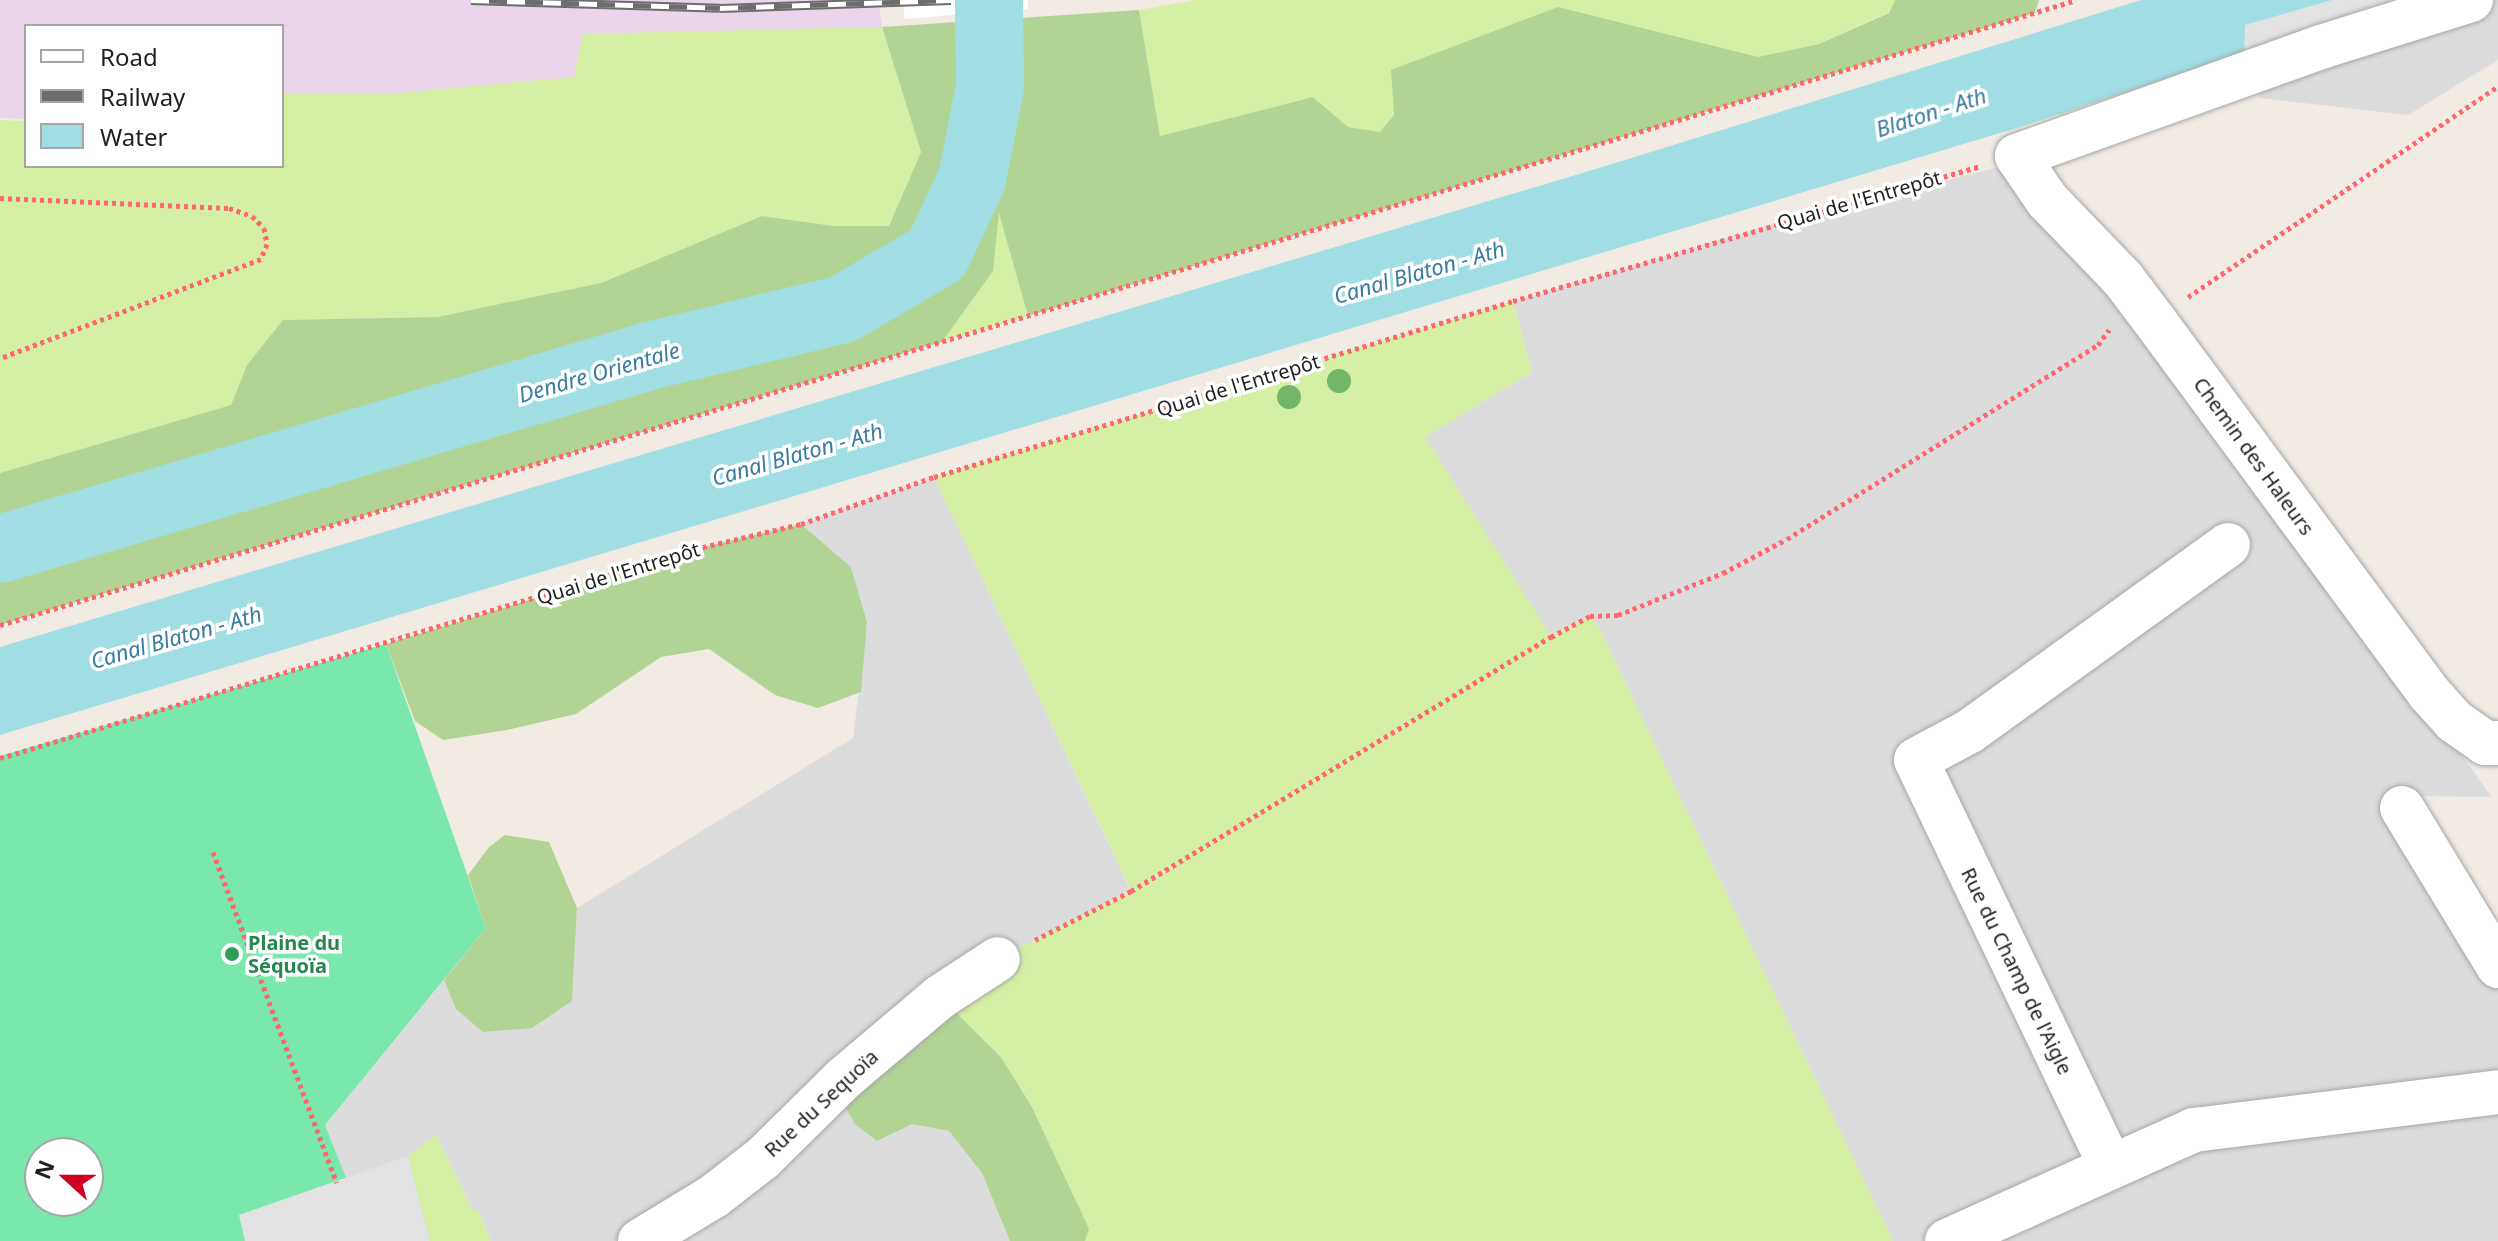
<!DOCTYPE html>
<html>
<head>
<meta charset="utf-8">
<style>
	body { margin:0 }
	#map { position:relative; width:2498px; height:1241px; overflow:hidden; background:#f1ebe4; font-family:"Noto Sans",sans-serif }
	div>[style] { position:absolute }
	.residential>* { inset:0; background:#dddcdc }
	.industrial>* { inset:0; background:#ebd5ea }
	.grass>* { inset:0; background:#d5f0a5 }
	.forest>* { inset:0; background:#b1d494 }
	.pitch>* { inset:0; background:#7ae8ac }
	.parking>* { inset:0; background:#e3e3e3 }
	.water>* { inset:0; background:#a0dee3 }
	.pier>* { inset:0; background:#fff }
	.river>* { height:68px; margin:-34px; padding:0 34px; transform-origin:34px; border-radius:34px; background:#a0dee3 }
	.path>* { height:5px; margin-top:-2.5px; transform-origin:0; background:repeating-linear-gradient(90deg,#ff676f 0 4px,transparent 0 8px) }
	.roads { filter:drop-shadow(0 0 2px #a6a6a6) drop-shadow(0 0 2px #a6a6a6) }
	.street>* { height:44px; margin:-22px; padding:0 22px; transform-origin:22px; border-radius:22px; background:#fff }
	.rail>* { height:9px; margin-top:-4.5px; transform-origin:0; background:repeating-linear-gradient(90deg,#fff 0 18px,#6d6d6d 0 36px); box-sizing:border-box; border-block:2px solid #6d6d6d }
	.trees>* { width:24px; height:24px; margin:-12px; border-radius:50%; background:#72b667 }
	.dots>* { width:22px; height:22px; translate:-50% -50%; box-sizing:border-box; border:4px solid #fff; border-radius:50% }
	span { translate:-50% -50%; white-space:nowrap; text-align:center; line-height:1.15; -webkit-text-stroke:7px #fff; paint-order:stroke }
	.street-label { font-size:20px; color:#1f1f1f }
	.leisure-label { font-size:20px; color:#27864d; font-weight:700 }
	.left { translate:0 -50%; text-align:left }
	.water-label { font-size:22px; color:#3a7ca0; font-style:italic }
	.legend { position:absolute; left:24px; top:24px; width:260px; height:144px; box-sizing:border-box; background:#fff; border:2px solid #a5a5a5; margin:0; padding:10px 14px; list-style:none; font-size:24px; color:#1f1f1f }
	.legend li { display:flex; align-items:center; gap:16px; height:40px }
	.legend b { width:40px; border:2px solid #a5a5a5 }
	.north { position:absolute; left:24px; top:1137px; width:80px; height:80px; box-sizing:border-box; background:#fff; border:2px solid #a5a5a5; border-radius:50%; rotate:291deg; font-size:22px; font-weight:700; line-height:32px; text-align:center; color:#1f1f1f }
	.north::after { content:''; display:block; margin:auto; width:28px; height:36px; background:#ce0020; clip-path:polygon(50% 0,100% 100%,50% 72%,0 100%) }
</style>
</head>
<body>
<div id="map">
	<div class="residential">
		<div style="clip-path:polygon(2464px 0,2498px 0,2498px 60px,2408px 115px,2260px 98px,2247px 65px)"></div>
		<div style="clip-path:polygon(2010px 164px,2134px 295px,2118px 317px,2131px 317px,2151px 329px,2492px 797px,2417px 796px,2498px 938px,2498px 1241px,1893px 1241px,1599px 628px,1590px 617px,1551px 637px,1425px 437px,1532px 372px,1513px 301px,1764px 227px)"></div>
		<div style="clip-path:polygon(934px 477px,1131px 891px,998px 959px,912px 1124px,949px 1131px,982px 1173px,1010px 1241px,491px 1241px,479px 1211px,474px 1212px,436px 1135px,408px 1156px,347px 1180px,325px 1125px,444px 980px,456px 1009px,572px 1001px,577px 908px,853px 738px,867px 622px,851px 567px,801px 524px)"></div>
	</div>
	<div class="industrial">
		<div style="clip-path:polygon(0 0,878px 0,882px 27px,583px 34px,574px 77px,398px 93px,282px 94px,282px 26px,26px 26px,26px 119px,0 118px)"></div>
	</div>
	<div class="grass">
		<div style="clip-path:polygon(1196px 0,1895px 0,1889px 12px,1819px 44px,1758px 57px,1723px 50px,1394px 115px,1380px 132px,1348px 127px,1313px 97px,1160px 136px,1139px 10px)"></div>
		<div style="clip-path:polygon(882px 27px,921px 152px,889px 226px,834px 226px,762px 216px,601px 283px,437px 317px,284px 320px,247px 365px,231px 405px,0 473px,0 120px,26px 121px,26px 166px,282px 166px,282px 94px,398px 93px,574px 77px,583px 34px)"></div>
		<div style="clip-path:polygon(999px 211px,1028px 316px,942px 342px,993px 271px)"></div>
		<div style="clip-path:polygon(1513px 301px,1532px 372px,1425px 437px,1551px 636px,1590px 616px,1599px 628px,1893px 1241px,1085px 1241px,1088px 1228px,1032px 1107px,1001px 1057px,940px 997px,998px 959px,1131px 890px,934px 477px)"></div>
		<div style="clip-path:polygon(436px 1135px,474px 1212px,478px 1210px,491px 1241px,430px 1241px,408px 1156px)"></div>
	</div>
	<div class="forest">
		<div style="clip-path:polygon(1895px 0,2039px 0,2035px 13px,1028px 316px,999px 213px,993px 271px,942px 342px,0 625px,0 473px,231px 405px,247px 365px,283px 320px,437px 317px,601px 283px,762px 216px,834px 226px,889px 226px,921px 152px,882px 27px,1139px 10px,1160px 136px,1313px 97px,1348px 127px,1380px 132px,1394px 115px,1391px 70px,1558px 7px,1758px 57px,1819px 44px,1889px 13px)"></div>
		<div style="clip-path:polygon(801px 524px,851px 567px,867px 622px,861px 692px,818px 708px,775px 695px,709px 649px,661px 657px,576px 714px,507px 730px,443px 740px,415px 721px,386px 644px,695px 549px)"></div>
		<div style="clip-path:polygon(505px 835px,549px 842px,577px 908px,572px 1001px,532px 1028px,483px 1032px,456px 1009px,444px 980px,486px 928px,468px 875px,489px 847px)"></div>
		<div style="clip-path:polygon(940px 997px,1001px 1057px,1032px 1107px,1089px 1229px,1085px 1241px,1010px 1241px,982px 1173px,949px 1131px,912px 1124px,877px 1141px,855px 1124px,845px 1106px)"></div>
	</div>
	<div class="pitch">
		<div style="clip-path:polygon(evenodd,386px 644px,486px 928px,325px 1125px,347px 1180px,408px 1156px,430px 1241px,0 1241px,0 756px,386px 644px,40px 1153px,88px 1153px,88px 1201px,40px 1201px,40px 1153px)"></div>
	</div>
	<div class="parking">
		<div style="clip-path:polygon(2332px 0,2464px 0,2244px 53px,2244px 25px)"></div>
		<div style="clip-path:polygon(408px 1156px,430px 1241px,245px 1241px,239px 1215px)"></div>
	</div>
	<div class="water">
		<div style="clip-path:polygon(2141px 0,2332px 0,2245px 25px,2244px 53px,2020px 127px,0 735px,0 647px,1599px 168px)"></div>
	</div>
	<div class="pier">
		<div style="clip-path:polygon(904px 0,1028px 0,1028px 9px,904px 19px)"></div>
	</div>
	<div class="river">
		<div style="left:0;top:549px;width:677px;rotate:-16.56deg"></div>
		<div style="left:649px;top:356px;width:200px;rotate:-13.6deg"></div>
		<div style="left:843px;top:309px;width:109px;rotate:-30.3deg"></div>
		<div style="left:937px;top:254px;width:83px;rotate:-65deg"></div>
		<div style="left:972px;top:179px;width:95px;rotate:-79deg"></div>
		<div style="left:990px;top:86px;width:86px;rotate:-90.7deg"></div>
	</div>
	<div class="path">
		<div style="left:0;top:198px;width:229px;rotate:2.5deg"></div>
		<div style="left:229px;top:208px;width:24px;rotate:19deg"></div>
		<div style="left:252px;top:216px;width:17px;rotate:45deg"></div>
		<div style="left:264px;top:228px;width:16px;rotate:79deg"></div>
		<div style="left:267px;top:244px;width:16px;rotate:112deg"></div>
		<div style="left:261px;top:259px;width:279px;rotate:159.2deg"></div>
		<div style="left:2188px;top:297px;width:375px;rotate:-34.2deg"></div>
		<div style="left:0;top:625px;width:2168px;rotate:-16.75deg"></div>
		<div style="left:0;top:758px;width:726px;rotate:-16.74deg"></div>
		<div style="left:695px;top:549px;width:109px;rotate:-13.3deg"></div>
		<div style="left:801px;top:524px;width:141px;rotate:-19.5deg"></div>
		<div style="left:934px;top:477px;width:605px;rotate:-16.91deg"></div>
		<div style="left:1513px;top:301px;width:486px;rotate:-16.1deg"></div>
		<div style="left:213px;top:852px;width:353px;rotate:69.5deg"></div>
		<div style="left:1035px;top:940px;width:108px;rotate:-27deg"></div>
		<div style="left:1131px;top:891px;width:491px;rotate:-31.2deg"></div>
		<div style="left:1551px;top:637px;width:44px;rotate:-28.3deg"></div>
		<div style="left:1590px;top:616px;width:28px;rotate:-2deg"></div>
		<div style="left:1618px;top:615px;width:113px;rotate:-21.8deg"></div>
		<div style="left:1723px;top:573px;width:72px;rotate:-28deg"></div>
		<div style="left:1787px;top:539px;width:367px;rotate:-32deg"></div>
		<div style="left:2098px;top:345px;width:19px;rotate:-54deg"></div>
	</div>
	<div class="roads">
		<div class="street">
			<div style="left:2471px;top:0;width:157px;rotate:162.6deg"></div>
			<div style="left:2321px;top:47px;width:323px;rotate:160.3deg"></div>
			<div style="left:2017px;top:156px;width:53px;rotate:55.7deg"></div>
			<div style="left:2047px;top:200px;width:110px;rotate:46.1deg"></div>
			<div style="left:2123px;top:279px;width:51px;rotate:52.9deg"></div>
			<div style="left:2154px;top:320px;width:463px;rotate:53.6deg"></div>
			<div style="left:2429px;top:693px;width:38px;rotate:48deg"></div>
			<div style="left:2454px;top:721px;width:38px;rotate:35deg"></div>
			<div style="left:2485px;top:743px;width:13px"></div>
			<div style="left:2402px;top:808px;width:185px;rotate:58.7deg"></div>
			<div style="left:2111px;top:1167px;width:451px;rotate:-115.6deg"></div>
			<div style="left:1916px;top:760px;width:61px;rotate:-28.2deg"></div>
			<div style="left:1970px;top:731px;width:318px;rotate:-35.8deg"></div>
			<div style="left:640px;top:1241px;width:87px;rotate:-31.3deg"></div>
			<div style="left:714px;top:1196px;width:62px;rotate:-37.8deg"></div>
			<div style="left:763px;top:1158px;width:112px;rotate:-44.6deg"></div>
			<div style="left:843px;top:1079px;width:127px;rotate:-40.2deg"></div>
			<div style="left:940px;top:997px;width:69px;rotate:-33.2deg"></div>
			<div style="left:1947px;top:1241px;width:271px;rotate:-24.2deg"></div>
			<div style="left:2194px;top:1130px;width:306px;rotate:-7.1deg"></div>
		</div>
	</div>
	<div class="rail">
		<div style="left:471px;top:0;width:249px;rotate:1.8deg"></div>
		<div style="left:720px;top:8px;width:231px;rotate:-2deg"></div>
	</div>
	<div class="trees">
		<div style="left:1339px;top:381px"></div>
		<div style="left:1289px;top:397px"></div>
	</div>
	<div class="dots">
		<div style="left:232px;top:954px;background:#2e9e5b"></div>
	</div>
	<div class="street-label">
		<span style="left:1859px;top:200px;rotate:-16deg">Quai de l'Entrepôt</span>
		<span style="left:1238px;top:385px;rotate:-17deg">Quai de l'Entrepôt</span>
		<span style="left:2254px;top:456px;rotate:54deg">Chemin des Haleurs</span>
		<span style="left:618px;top:573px;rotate:-17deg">Quai de l'Entrepôt</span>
		<span style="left:2017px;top:971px;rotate:64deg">Rue du Champ de l'Aigle</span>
		<span style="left:821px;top:1103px;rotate:-43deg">Rue du Sequoïa</span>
	</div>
	<div class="leisure-label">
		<span class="left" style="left:248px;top:954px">Plaine du<br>Séquoïa</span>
	</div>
	<div class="water-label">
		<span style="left:1931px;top:112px;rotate:-18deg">Blaton - Ath</span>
		<span style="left:1419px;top:272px;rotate:-16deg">Canal Blaton - Ath</span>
		<span style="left:599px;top:372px;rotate:-16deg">Dendre Orientale</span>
		<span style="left:797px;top:454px;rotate:-16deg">Canal Blaton - Ath</span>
		<span style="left:176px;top:637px;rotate:-16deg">Canal Blaton - Ath</span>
	</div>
	<ul class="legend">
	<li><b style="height:10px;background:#fff"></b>Road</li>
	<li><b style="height:10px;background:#6d6d6d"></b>Railway</li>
	<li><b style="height:22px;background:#a0dee3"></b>Water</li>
	</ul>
	<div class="north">N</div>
</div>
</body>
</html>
